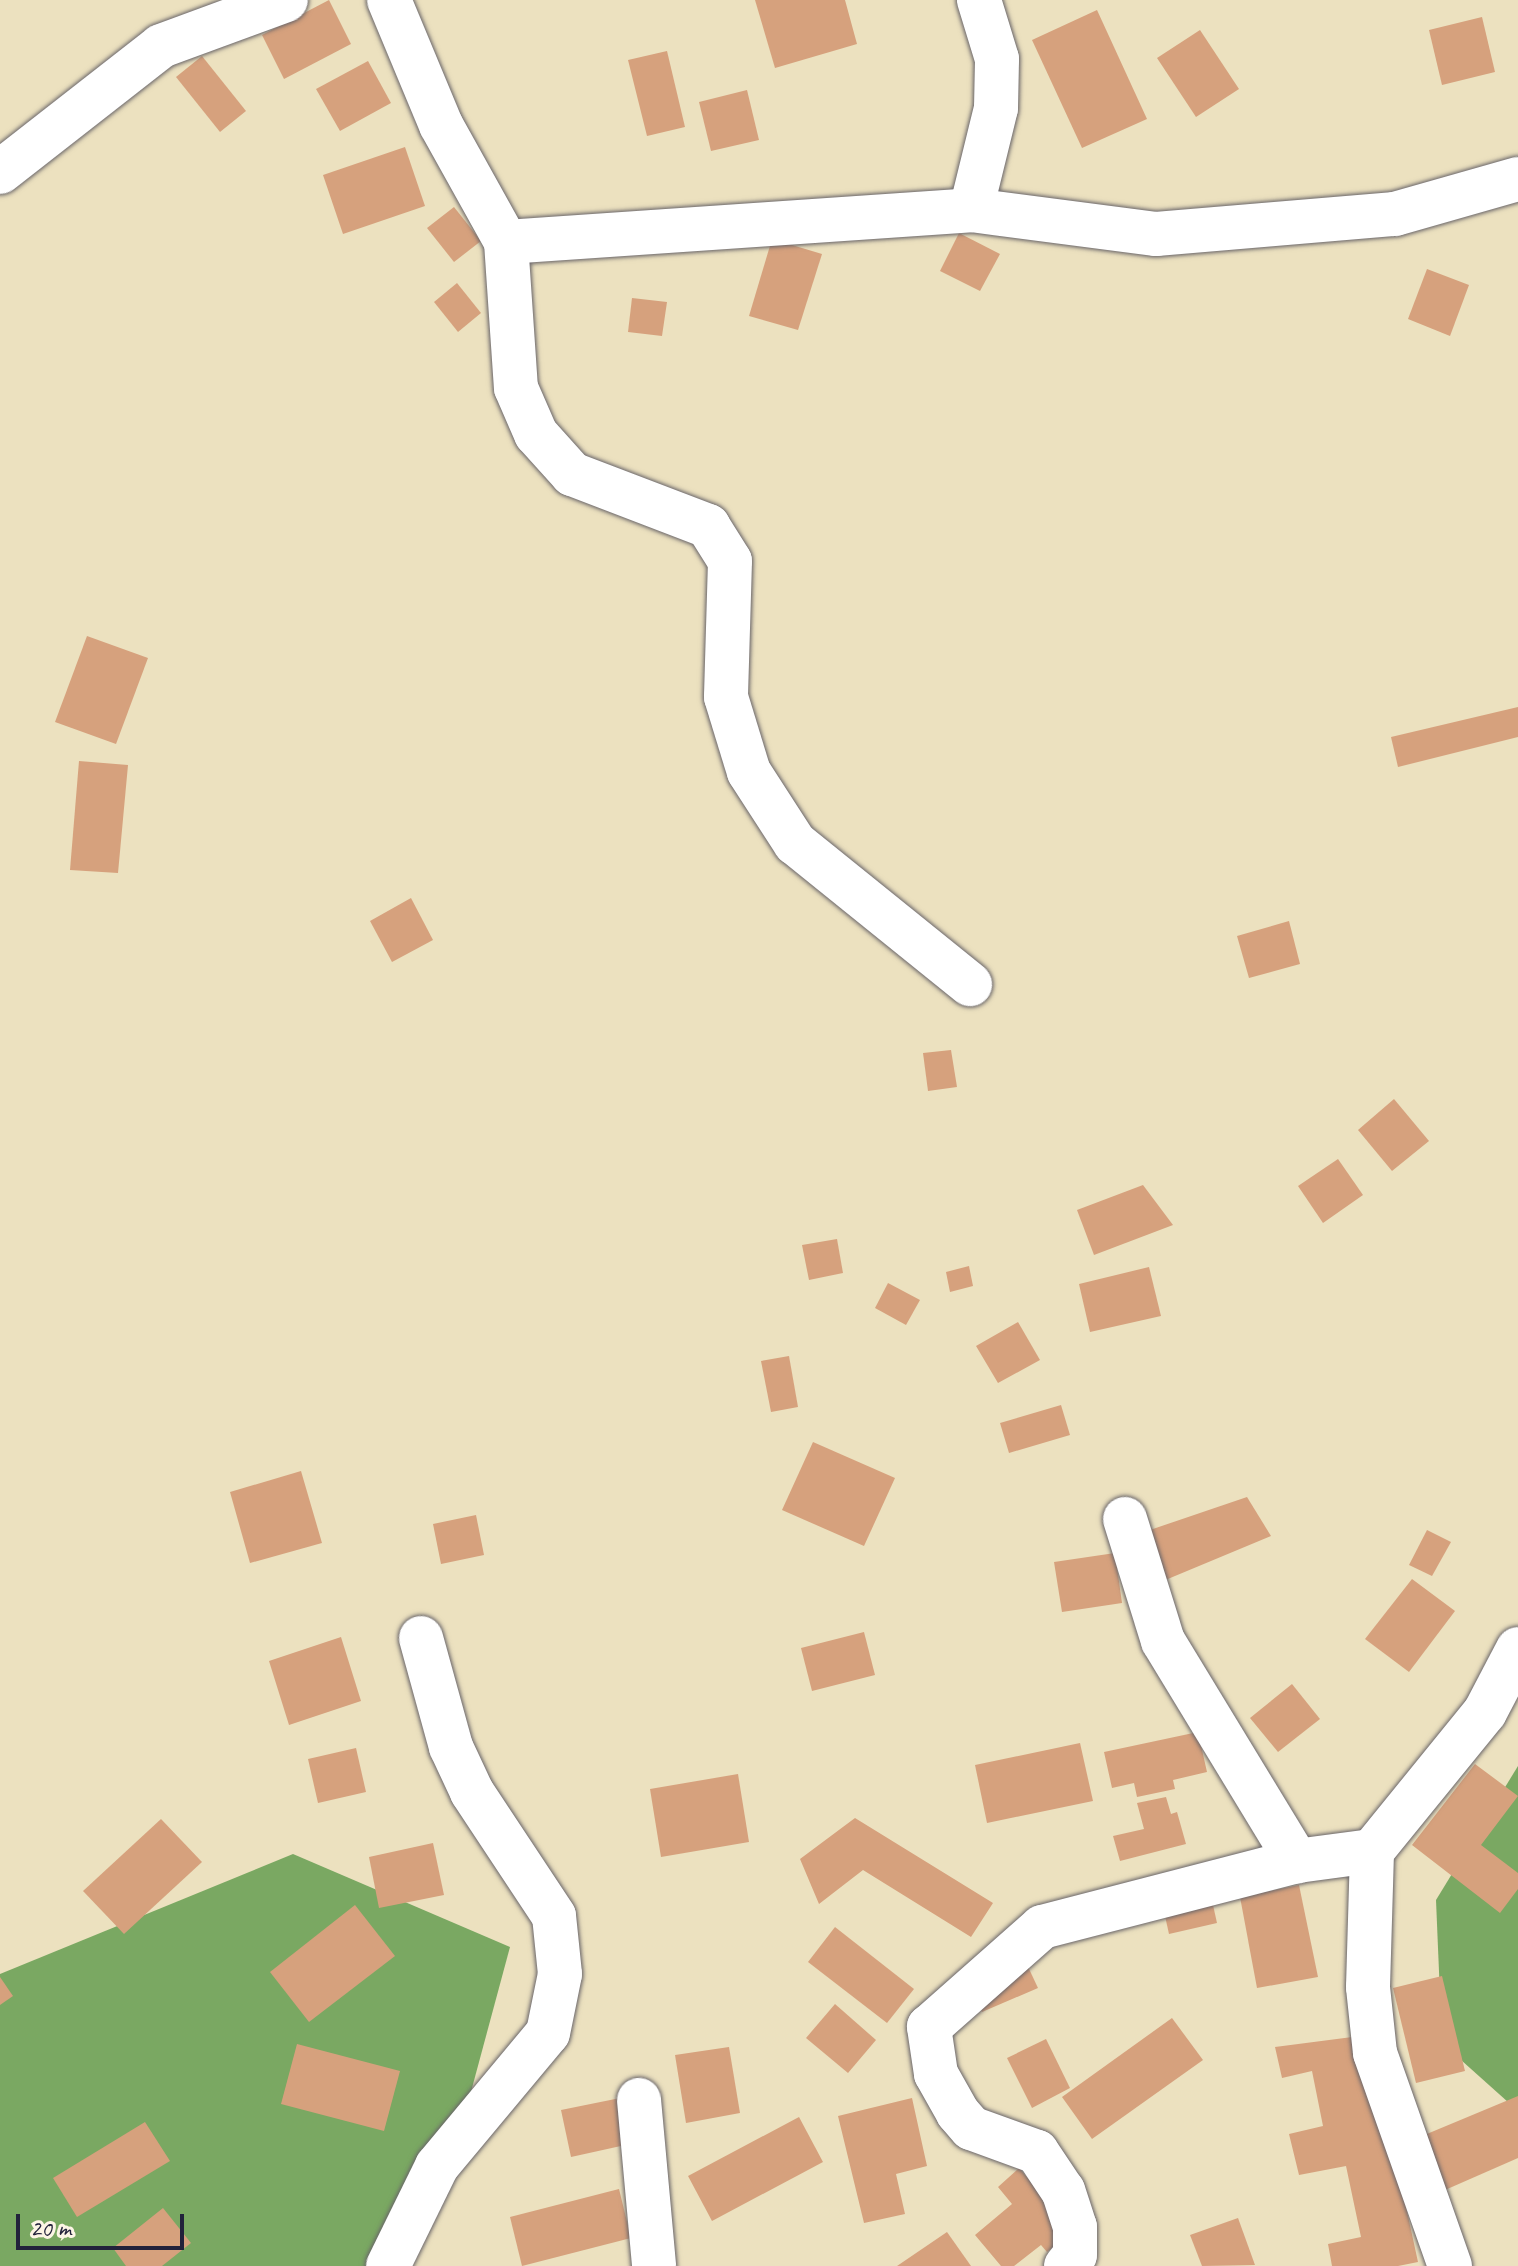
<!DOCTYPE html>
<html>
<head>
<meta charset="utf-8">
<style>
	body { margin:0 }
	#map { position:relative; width:1518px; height:2266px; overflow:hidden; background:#ece1bf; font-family:Caveat,sans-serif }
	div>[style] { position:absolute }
	.forest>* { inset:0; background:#7aa862 }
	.building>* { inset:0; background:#d6a17d }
	.roads { filter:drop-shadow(0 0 2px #696569) drop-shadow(0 0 2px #696569) }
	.minor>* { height:44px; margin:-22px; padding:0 22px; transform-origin:22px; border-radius:22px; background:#fff }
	span { translate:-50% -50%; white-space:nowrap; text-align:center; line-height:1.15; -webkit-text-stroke:7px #fcf5e5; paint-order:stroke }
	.scale { position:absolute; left:16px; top:2214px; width:168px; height:36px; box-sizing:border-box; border:4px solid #22223b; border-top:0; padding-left:10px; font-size:24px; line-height:28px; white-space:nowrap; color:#22223b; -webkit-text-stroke:6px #fcf5e5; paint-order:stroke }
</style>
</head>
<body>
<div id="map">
	<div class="forest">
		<div style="clip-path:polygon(1518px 1766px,1518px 2111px,1442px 2043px,1436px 1900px)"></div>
		<div style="clip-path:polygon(293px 1854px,510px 1947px,465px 2114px,384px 2266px,0 2266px,0 1974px)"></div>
	</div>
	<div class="building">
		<div style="clip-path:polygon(329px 0,351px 44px,284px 79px,262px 35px)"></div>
		<div style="clip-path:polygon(755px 0,845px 0,857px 44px,775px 68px)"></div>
		<div style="clip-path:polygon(1097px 10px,1147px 119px,1082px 148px,1032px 40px)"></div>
		<div style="clip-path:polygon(1482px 17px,1495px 72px,1442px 85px,1429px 30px)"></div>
		<div style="clip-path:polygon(1200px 30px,1239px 89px,1196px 117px,1157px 58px)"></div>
		<div style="clip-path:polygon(667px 51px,685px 127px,647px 136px,628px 60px)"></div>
		<div style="clip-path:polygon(202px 56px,246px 111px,220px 132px,176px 77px)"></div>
		<div style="clip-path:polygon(368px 61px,391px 103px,340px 131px,316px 89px)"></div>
		<div style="clip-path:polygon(747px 90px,759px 140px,711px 151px,699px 102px)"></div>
		<div style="clip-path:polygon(405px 147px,425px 206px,343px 234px,323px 175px)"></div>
		<div style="clip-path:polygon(454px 207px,481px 241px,454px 262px,427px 228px)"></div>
		<div style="clip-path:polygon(959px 233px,1000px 254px,980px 291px,940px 271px)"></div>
		<div style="clip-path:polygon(772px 239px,822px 254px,798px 330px,749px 316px)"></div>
		<div style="clip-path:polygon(1427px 269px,1469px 285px,1450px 336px,1408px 319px)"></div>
		<div style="clip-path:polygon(457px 283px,481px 313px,458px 332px,434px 302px)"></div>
		<div style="clip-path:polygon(632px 298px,667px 302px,662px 336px,628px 332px)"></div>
		<div style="clip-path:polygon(87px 636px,148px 658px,116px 744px,55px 722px)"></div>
		<div style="clip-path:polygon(1518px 707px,1518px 737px,1398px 767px,1391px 737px)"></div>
		<div style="clip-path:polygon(79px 761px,128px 765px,118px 873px,70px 870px)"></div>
		<div style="clip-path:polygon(411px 898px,433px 940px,392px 962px,370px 921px)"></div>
		<div style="clip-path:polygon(1289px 921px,1300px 964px,1249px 978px,1237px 936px)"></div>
		<div style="clip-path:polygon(951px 1050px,957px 1087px,928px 1091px,923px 1053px)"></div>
		<div style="clip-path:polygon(1394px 1099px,1429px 1141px,1392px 1171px,1358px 1130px)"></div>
		<div style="clip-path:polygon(1338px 1159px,1363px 1195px,1323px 1223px,1298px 1186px)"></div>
		<div style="clip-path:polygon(1143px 1185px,1173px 1225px,1094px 1255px,1077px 1210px)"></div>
		<div style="clip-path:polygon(837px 1239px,843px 1273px,809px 1280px,802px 1245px)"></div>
		<div style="clip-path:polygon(969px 1266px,973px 1286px,950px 1292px,946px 1272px)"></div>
		<div style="clip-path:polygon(1149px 1267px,1161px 1316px,1090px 1332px,1079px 1284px)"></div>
		<div style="clip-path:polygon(888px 1283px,920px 1300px,906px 1325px,875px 1308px)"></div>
		<div style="clip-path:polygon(1018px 1322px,1040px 1360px,998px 1383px,976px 1346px)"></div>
		<div style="clip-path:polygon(789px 1356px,798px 1407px,771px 1412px,761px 1361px)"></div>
		<div style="clip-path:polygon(1061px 1405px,1070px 1435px,1009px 1453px,1000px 1423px)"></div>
		<div style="clip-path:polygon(813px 1442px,895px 1478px,864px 1546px,782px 1510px)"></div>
		<div style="clip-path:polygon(301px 1471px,322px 1543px,250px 1563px,230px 1492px)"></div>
		<div style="clip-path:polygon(1247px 1497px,1271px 1536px,1163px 1581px,1147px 1531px)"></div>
		<div style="clip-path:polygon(476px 1515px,484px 1555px,441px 1564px,433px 1524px)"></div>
		<div style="clip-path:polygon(1427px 1530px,1451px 1542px,1432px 1576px,1409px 1565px)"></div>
		<div style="clip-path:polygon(1115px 1553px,1122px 1603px,1062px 1612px,1054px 1562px)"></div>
		<div style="clip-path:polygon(1412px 1579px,1455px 1611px,1409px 1672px,1365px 1639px)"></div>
		<div style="clip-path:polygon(864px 1632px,875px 1675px,812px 1691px,801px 1648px)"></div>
		<div style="clip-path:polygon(341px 1637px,361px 1701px,289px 1725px,269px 1661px)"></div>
		<div style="clip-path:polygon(1292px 1684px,1320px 1719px,1278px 1752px,1250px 1718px)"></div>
		<div style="clip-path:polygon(1198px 1732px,1207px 1772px,1173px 1780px,1175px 1789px,1137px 1797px,1134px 1783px,1112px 1788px,1104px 1752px)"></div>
		<div style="clip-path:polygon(1080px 1743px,1093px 1801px,987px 1823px,975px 1765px)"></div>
		<div style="clip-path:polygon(356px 1748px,366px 1792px,318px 1803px,308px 1759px)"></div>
		<div style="clip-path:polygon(1475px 1764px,1518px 1796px,1481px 1845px,1518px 1873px,1518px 1889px,1500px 1913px,1412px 1845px)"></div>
		<div style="clip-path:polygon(738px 1774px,749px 1842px,661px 1857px,650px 1789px)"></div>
		<div style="clip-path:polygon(1166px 1797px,1171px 1814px,1177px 1812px,1186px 1844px,1120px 1861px,1113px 1836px,1144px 1829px,1137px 1803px)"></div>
		<div style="clip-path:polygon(855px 1818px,993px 1903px,971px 1937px,863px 1870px,819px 1904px,800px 1859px)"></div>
		<div style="clip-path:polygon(161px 1819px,202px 1862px,124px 1934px,83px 1891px)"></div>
		<div style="clip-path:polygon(433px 1843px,444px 1895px,379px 1908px,369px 1857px)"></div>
		<div style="clip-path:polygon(1299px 1885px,1318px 1977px,1257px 1988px,1240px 1897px)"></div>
		<div style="clip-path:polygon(1211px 1896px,1217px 1923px,1169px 1934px,1163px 1907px)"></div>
		<div style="clip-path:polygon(355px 1905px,395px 1956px,309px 2022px,270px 1972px)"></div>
		<div style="clip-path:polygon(835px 1927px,914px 1989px,887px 2023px,808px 1962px)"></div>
		<div style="clip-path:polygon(1022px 1954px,1038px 1988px,982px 2012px,967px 1978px)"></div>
		<div style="clip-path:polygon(1442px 1976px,1465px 2071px,1416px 2083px,1393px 1988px)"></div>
		<div style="clip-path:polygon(0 1977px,13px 1996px,0 2005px)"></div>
		<div style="clip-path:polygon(835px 2004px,876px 2040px,848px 2073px,806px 2038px)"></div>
		<div style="clip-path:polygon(1172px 2018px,1203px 2060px,1092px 2139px,1062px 2097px)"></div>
		<div style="clip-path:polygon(1360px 2036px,1382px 2139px,1391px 2138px,1418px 2262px,1398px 2266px,1332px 2266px,1328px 2244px,1361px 2237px,1346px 2166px,1299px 2175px,1289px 2134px,1323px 2126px,1312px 2071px,1282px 2078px,1275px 2047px)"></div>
		<div style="clip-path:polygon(1046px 2039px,1070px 2088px,1032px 2108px,1007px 2058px)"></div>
		<div style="clip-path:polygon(297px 2044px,400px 2071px,384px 2131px,281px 2104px)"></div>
		<div style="clip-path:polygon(729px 2047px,740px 2113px,686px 2123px,675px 2055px)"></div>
		<div style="clip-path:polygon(630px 2096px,639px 2142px,571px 2157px,561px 2110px)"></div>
		<div style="clip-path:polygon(1518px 2096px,1518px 2158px,1445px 2190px,1422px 2136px)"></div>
		<div style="clip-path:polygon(912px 2098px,927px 2166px,896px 2174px,905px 2214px,864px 2223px,838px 2116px)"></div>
		<div style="clip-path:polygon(799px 2117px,823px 2162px,712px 2221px,688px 2176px)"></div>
		<div style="clip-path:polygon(145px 2122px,170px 2161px,77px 2217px,53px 2178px)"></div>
		<div style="clip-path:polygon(1019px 2168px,1073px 2231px,1047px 2252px,1041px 2245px,1014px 2266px,1001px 2266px,975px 2235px,1012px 2204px,998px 2187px)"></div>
		<div style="clip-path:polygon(619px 2189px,631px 2238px,522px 2266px,510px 2217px)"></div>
		<div style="clip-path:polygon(163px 2208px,191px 2243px,162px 2266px,126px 2266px,113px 2248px)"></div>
		<div style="clip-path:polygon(1238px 2218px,1255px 2265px,1202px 2266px,1190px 2235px)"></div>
		<div style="clip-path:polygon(947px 2232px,971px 2266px,897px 2266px)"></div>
	</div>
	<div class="roads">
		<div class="minor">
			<div style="left:389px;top:0;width:135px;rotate:67.4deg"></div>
			<div style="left:441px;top:125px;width:134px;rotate:60.9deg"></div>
			<div style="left:506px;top:242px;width:146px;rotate:86.1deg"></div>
			<div style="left:516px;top:388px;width:50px;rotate:66.5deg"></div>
			<div style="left:536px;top:434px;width:54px;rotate:48deg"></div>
			<div style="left:572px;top:474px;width:146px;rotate:20.9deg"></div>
			<div style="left:708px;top:526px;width:41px;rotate:57.8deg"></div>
			<div style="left:730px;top:561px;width:136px;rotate:91.7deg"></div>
			<div style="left:726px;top:697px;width:78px;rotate:73deg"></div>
			<div style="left:749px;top:772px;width:85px;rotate:57.1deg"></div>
			<div style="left:795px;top:843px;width:225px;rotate:38.9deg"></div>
			<div style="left:0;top:172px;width:204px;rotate:-38deg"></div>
			<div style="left:161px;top:46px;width:133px;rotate:-20.2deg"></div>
			<div style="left:971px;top:210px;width:105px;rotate:-76.2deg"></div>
			<div style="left:996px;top:108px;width:49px;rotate:-88.8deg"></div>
			<div style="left:997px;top:59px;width:62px;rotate:-107deg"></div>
			<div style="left:506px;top:242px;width:466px;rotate:-3.9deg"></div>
			<div style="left:971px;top:210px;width:187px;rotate:7.4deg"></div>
			<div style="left:1156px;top:234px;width:240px;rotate:-4.8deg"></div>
			<div style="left:1395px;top:214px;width:128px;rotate:-15.9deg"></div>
			<div style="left:1125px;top:1519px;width:128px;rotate:72.7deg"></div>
			<div style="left:1163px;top:1641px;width:258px;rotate:58.7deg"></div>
			<div style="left:1297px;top:1861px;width:76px;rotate:-7.6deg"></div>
			<div style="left:639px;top:2100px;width:167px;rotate:84.8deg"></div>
			<div style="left:388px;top:2266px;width:111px;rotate:-63.9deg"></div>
			<div style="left:437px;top:2166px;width:173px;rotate:-50.2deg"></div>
			<div style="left:548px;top:2033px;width:60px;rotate:-78.5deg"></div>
			<div style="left:560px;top:1974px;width:58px;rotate:-95.9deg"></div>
			<div style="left:554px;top:1916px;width:149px;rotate:-123.5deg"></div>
			<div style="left:472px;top:1792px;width:50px;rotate:-115deg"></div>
			<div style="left:451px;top:1747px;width:113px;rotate:-105.4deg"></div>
			<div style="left:1066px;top:2266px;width:14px;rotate:-51deg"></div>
			<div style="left:1075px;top:2255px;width:28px;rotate:-90deg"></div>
			<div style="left:1075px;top:2227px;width:38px;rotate:-108deg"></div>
			<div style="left:1063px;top:2191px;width:47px;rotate:-123.7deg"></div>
			<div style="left:1037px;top:2152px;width:70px;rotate:-160deg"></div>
			<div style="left:971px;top:2128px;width:20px;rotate:-131deg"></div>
			<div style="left:958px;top:2113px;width:45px;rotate:-119.4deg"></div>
			<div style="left:936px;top:2074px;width:48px;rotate:-98.5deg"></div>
			<div style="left:929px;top:2027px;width:151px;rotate:-41.5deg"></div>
			<div style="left:1042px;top:1927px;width:263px;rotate:-14.5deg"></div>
			<div style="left:1450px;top:2266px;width:226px;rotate:-109.4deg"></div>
			<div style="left:1375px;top:2053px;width:66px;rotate:-96.1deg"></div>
			<div style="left:1368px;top:1987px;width:136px;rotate:-88.3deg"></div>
			<div style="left:1372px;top:1851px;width:179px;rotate:-50.9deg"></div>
			<div style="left:1485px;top:1712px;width:71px;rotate:-62.4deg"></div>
		</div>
	</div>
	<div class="scale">20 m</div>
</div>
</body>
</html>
